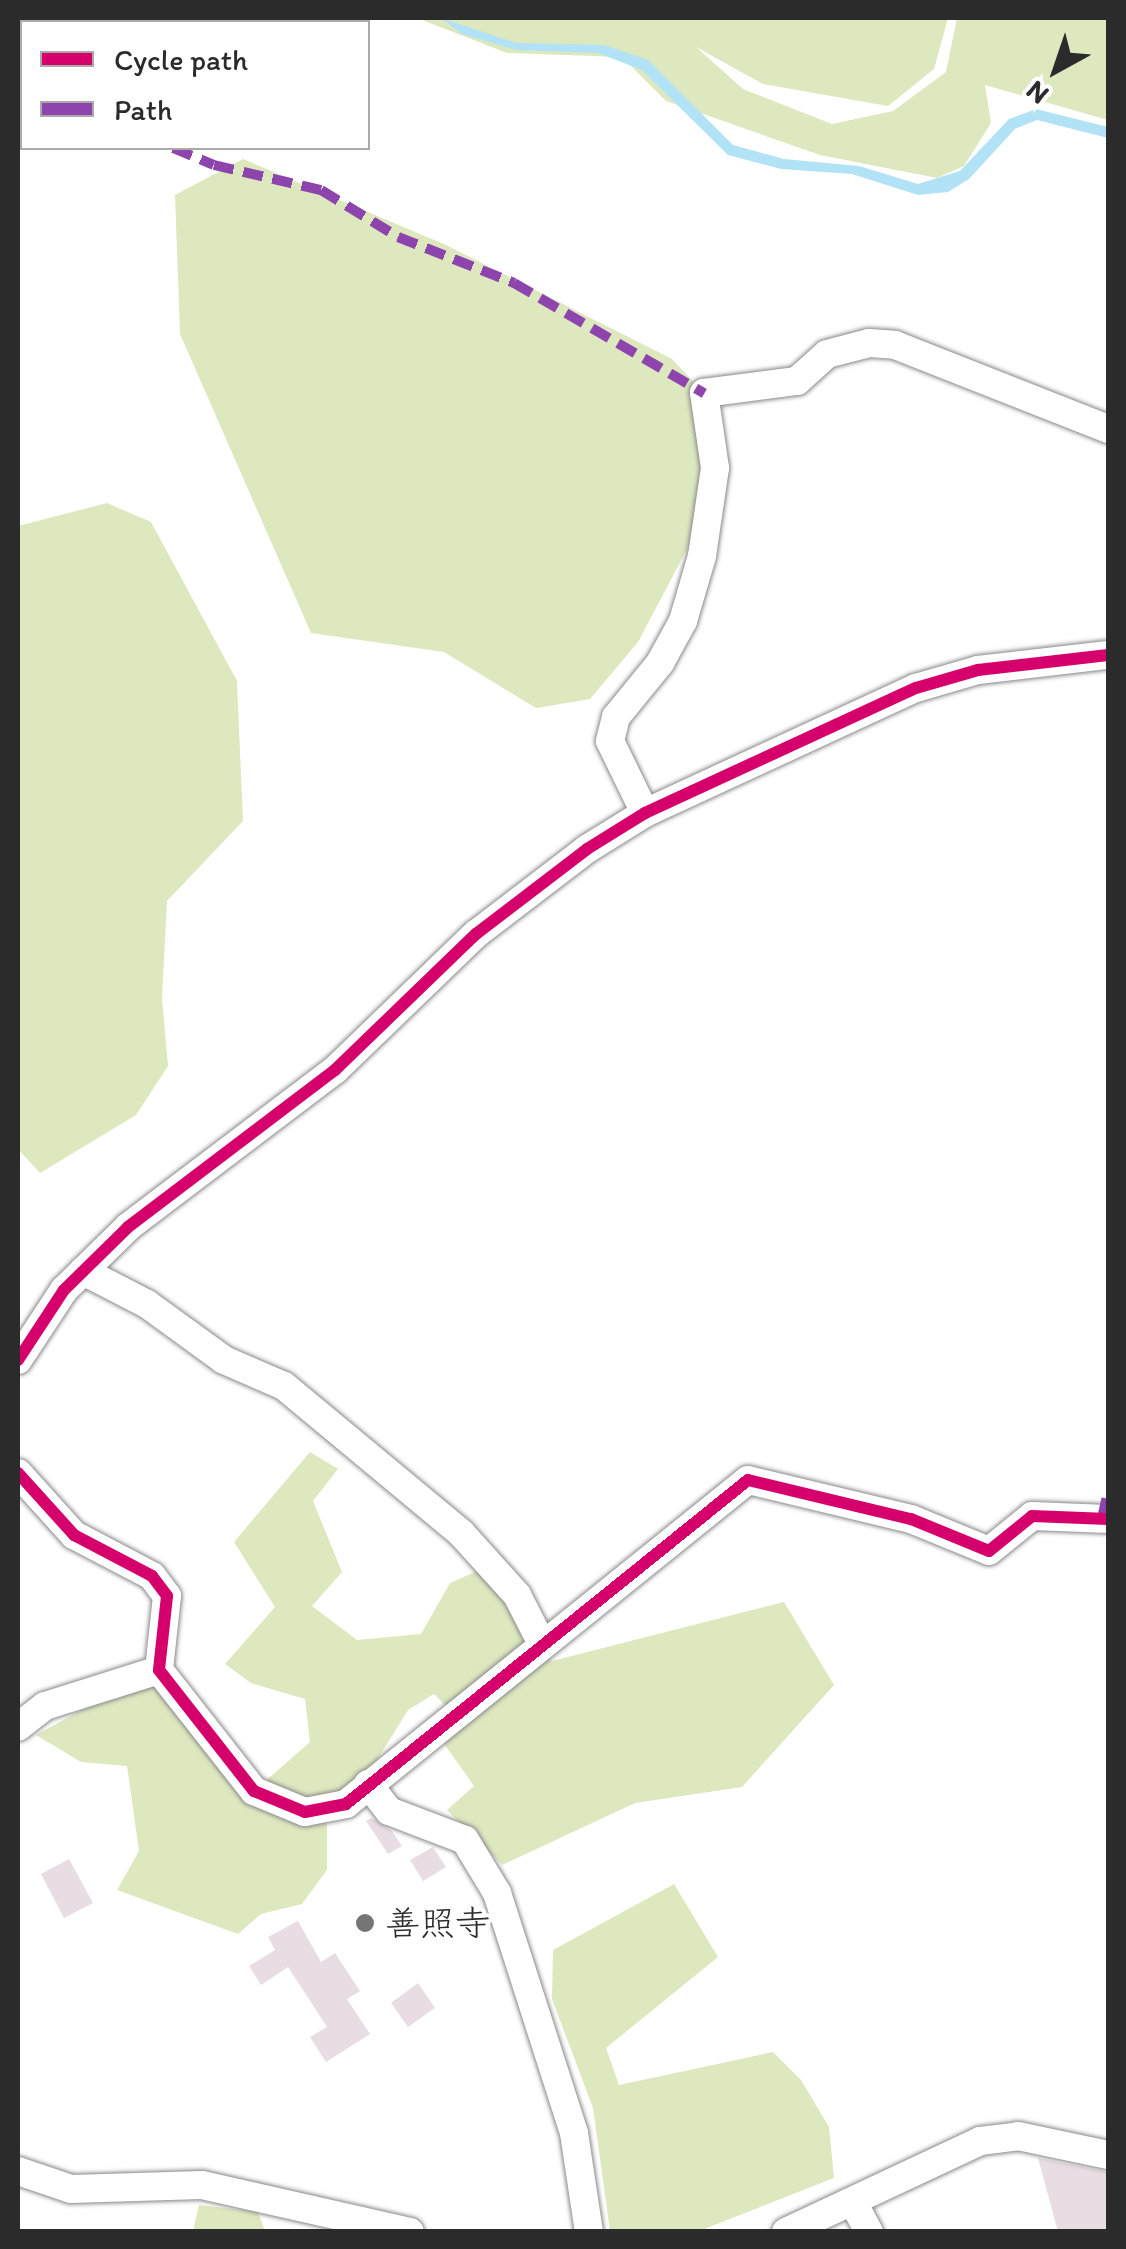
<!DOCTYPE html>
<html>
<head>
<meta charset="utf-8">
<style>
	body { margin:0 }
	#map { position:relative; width:1126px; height:2249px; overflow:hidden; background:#fff; font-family:Itim,"Klee One",sans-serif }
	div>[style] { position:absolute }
	.green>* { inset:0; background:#dde8bf }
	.water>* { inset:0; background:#b1e2f5 }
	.building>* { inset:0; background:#e8dde2 }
	.roads { filter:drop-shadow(0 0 2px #8a8a8a) drop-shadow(0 0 2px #8a8a8a) }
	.minor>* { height:28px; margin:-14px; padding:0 14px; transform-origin:14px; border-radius:14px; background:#fff }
	.quiet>* { height:10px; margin-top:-5px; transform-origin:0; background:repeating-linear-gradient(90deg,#8e44ad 0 20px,transparent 0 30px) }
	.cycleway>* { height:12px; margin:-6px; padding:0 6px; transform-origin:6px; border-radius:6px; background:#d6006c }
	.dots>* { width:28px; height:28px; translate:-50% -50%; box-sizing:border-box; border:5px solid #fff; border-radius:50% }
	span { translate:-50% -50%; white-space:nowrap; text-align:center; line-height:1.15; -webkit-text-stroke:8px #fff; paint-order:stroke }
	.poi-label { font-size:35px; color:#2b2b2b }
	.left { translate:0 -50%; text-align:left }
	.frame { position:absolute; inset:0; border:20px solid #2b2b2b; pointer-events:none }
	.legend { position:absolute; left:20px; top:20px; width:350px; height:130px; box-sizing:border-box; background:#fff; border:2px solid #aaa; margin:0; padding:12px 18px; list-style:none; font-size:30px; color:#2b2b2b }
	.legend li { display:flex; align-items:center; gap:20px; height:50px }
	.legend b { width:50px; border:2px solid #aaa }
	.north { position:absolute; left:1006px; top:20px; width:100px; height:100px; -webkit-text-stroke:8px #fff; paint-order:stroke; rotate:220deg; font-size:28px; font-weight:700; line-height:40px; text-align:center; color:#2b2b2b }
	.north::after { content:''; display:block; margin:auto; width:35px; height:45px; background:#2b2b2b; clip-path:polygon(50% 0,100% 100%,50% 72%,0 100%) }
</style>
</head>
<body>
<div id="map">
	<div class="green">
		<div style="clip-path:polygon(417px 18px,948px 18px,934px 69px,888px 106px,763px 84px,696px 47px,743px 89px,832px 124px,893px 111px,946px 72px,957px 18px,1108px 18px,1108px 120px,985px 85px,991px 123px,964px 166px,937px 178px,820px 155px,666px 101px,622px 57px,507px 53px)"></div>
		<div style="clip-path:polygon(243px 159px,446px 245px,672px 359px,708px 397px,703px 519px,638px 642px,590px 699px,536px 708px,444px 652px,311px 633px,180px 334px,175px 195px)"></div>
		<div style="clip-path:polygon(107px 503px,151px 522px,237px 681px,243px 821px,167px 901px,162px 998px,168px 1066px,136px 1115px,40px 1173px,18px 1149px,18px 526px)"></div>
		<div style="clip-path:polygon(310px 1452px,338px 1469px,313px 1501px,342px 1572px,312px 1606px,357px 1640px,421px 1634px,450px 1583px,493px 1564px,552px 1661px,784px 1602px,834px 1685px,742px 1787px,635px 1803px,502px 1865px,447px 1810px,474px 1786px,433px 1728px,449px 1709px,434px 1694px,408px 1710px,364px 1781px,327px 1817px,327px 1870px,302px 1904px,261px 1914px,238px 1934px,117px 1890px,139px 1851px,127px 1766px,81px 1762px,36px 1735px,153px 1671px,254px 1791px,310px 1742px,305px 1699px,251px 1683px,225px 1664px,275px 1607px,234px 1542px)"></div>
		<div style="clip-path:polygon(674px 1884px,718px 1957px,606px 2048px,619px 2085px,773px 2052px,801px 2080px,829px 2127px,834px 2178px,699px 2231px,610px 2231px,593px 2108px,552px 1999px,553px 1950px)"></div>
		<div style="clip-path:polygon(199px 2205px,258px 2212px,265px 2231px,193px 2231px)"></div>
	</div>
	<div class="water">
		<div style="clip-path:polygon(441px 18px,516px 43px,604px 45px,648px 60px,733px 145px,784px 159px,859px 166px,918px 184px,960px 171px,1009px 119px,1036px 109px,1108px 127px,1108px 138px,1037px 120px,1015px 129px,969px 179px,948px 192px,918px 195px,852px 174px,781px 169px,728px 155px,642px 70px,598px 53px,516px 50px,462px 34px)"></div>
	</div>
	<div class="building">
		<div style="clip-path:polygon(372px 1818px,392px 1831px,402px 1846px,388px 1854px,366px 1821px)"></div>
		<div style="clip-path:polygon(433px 1847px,446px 1867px,423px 1881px,410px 1860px)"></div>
		<div style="clip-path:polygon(69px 1859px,93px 1903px,64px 1918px,41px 1874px)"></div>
		<div style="clip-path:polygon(298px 1921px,321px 1962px,335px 1953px,360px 1991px,347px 1999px,370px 2034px,326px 2062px,310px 2037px,327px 2027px,288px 1967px,261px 1985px,249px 1966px,275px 1950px,268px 1937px)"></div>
		<div style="clip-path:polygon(418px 1983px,435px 2008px,408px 2027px,391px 2003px)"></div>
		<div style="clip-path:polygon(1038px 2158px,1108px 2172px,1108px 2232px,1058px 2232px)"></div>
	</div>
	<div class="roads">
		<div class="minor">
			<div style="left:645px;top:813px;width:80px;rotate:-115.9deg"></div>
			<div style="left:610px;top:741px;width:25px;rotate:-76deg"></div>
			<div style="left:616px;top:717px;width:70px;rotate:-50.8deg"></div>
			<div style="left:660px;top:663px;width:48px;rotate:-61.3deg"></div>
			<div style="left:683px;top:621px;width:68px;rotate:-73.7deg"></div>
			<div style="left:702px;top:556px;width:89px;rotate:-81.6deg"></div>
			<div style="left:715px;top:468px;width:76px;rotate:-98.3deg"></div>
			<div style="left:704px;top:393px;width:94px;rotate:-7.4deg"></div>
			<div style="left:797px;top:381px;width:40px;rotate:-42deg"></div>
			<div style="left:827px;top:354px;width:43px;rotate:-14.7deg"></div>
			<div style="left:869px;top:343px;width:26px;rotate:4deg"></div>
			<div style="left:895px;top:345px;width:229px;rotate:21.5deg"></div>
			<div style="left:83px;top:1271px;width:72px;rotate:27.3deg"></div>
			<div style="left:147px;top:1304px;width:95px;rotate:36deg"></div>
			<div style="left:224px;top:1360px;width:65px;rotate:23.4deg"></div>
			<div style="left:284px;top:1386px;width:230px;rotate:39.7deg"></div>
			<div style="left:461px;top:1533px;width:84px;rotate:47.9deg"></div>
			<div style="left:517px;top:1595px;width:55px;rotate:63deg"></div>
			<div style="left:18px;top:1360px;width:84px;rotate:-56.7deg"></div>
			<div style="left:64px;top:1290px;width:90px;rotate:-44.5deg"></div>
			<div style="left:128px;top:1227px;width:260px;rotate:-37.2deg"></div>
			<div style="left:335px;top:1070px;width:196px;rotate:-44deg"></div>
			<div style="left:476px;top:934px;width:140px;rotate:-37.4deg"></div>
			<div style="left:587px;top:849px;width:68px;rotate:-31.8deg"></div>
			<div style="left:645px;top:813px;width:298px;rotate:-24.8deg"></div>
			<div style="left:916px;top:688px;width:65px;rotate:-16.2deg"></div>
			<div style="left:978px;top:670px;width:131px;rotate:-6.6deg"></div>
			<div style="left:18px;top:1473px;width:84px;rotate:47.9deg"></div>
			<div style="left:74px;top:1535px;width:88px;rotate:27.7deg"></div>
			<div style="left:152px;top:1576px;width:25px;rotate:53deg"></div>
			<div style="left:167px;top:1596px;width:74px;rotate:96.2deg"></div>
			<div style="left:159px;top:1670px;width:154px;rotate:51.9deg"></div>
			<div style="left:254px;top:1791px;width:55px;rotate:22.4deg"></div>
			<div style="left:305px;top:1812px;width:42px;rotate:-11deg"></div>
			<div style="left:346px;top:1804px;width:516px;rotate:-38.87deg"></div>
			<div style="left:748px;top:1480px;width:168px;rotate:13.5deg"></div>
			<div style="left:911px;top:1519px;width:84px;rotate:22.3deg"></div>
			<div style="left:989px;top:1551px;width:55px;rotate:-39.1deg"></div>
			<div style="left:1032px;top:1516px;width:76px;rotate:2.3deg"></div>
			<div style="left:18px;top:1727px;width:34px;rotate:-38deg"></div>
			<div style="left:45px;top:1706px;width:120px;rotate:-17.5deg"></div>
			<div style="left:368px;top:1784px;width:34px;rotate:52deg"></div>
			<div style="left:389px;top:1811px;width:81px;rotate:20.9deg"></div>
			<div style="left:465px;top:1840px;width:62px;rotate:58.9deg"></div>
			<div style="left:497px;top:1893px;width:252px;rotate:72.2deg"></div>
			<div style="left:574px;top:2133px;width:100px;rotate:81.4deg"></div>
			<div style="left:18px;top:2171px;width:56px;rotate:18.8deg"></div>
			<div style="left:71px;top:2189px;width:131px;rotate:-1.7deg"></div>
			<div style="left:202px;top:2185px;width:213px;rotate:12.7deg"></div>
			<div style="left:853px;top:2202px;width:34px;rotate:62deg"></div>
			<div style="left:786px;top:2232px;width:214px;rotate:-25.1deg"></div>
			<div style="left:980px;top:2141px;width:38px;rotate:-7deg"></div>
			<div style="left:1018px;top:2136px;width:92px;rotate:11.9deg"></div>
		</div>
	</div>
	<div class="quiet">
		<div style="left:48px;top:18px;width:4px;rotate:63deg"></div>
		<div style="left:173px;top:148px;width:44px;rotate:22.5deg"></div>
		<div style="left:214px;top:165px;width:110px;rotate:13.2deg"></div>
		<div style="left:321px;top:190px;width:90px;rotate:31.4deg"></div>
		<div style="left:398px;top:237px;width:125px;rotate:21.6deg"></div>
		<div style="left:514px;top:283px;width:220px;rotate:30.1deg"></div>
		<div style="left:1102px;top:1518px;width:27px;rotate:-77deg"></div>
	</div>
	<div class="cycleway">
		<div style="left:18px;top:1360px;width:84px;rotate:-56.7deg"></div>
		<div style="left:64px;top:1290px;width:90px;rotate:-44.5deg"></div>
		<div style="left:128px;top:1227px;width:260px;rotate:-37.2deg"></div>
		<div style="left:335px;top:1070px;width:196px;rotate:-44deg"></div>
		<div style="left:476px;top:934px;width:140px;rotate:-37.4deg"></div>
		<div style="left:587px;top:849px;width:68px;rotate:-31.8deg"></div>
		<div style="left:645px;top:813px;width:298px;rotate:-24.8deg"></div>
		<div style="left:916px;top:688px;width:65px;rotate:-16.2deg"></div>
		<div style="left:978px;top:670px;width:131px;rotate:-6.6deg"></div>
		<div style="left:18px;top:1473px;width:84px;rotate:47.9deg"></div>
		<div style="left:74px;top:1535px;width:88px;rotate:27.7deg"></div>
		<div style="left:152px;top:1576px;width:25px;rotate:53deg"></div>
		<div style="left:167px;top:1596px;width:74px;rotate:96.2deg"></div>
		<div style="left:159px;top:1670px;width:154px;rotate:51.9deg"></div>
		<div style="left:254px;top:1791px;width:55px;rotate:22.4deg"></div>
		<div style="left:305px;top:1812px;width:42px;rotate:-11deg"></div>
		<div style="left:346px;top:1804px;width:516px;rotate:-38.87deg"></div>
		<div style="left:748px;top:1480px;width:168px;rotate:13.5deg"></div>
		<div style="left:911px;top:1519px;width:84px;rotate:22.3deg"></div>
		<div style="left:989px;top:1551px;width:55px;rotate:-39.1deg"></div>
		<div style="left:1032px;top:1516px;width:76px;rotate:2.3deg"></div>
	</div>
	<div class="dots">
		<div style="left:365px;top:1923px;background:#757575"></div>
	</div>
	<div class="poi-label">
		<span class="left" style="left:385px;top:1923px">善照寺</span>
	</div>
	<div class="frame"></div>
	<ul class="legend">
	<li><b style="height:12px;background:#d6006c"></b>Cycle path</li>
	<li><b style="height:12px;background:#8e44ad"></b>Path</li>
	</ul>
	<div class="north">N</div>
</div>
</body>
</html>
